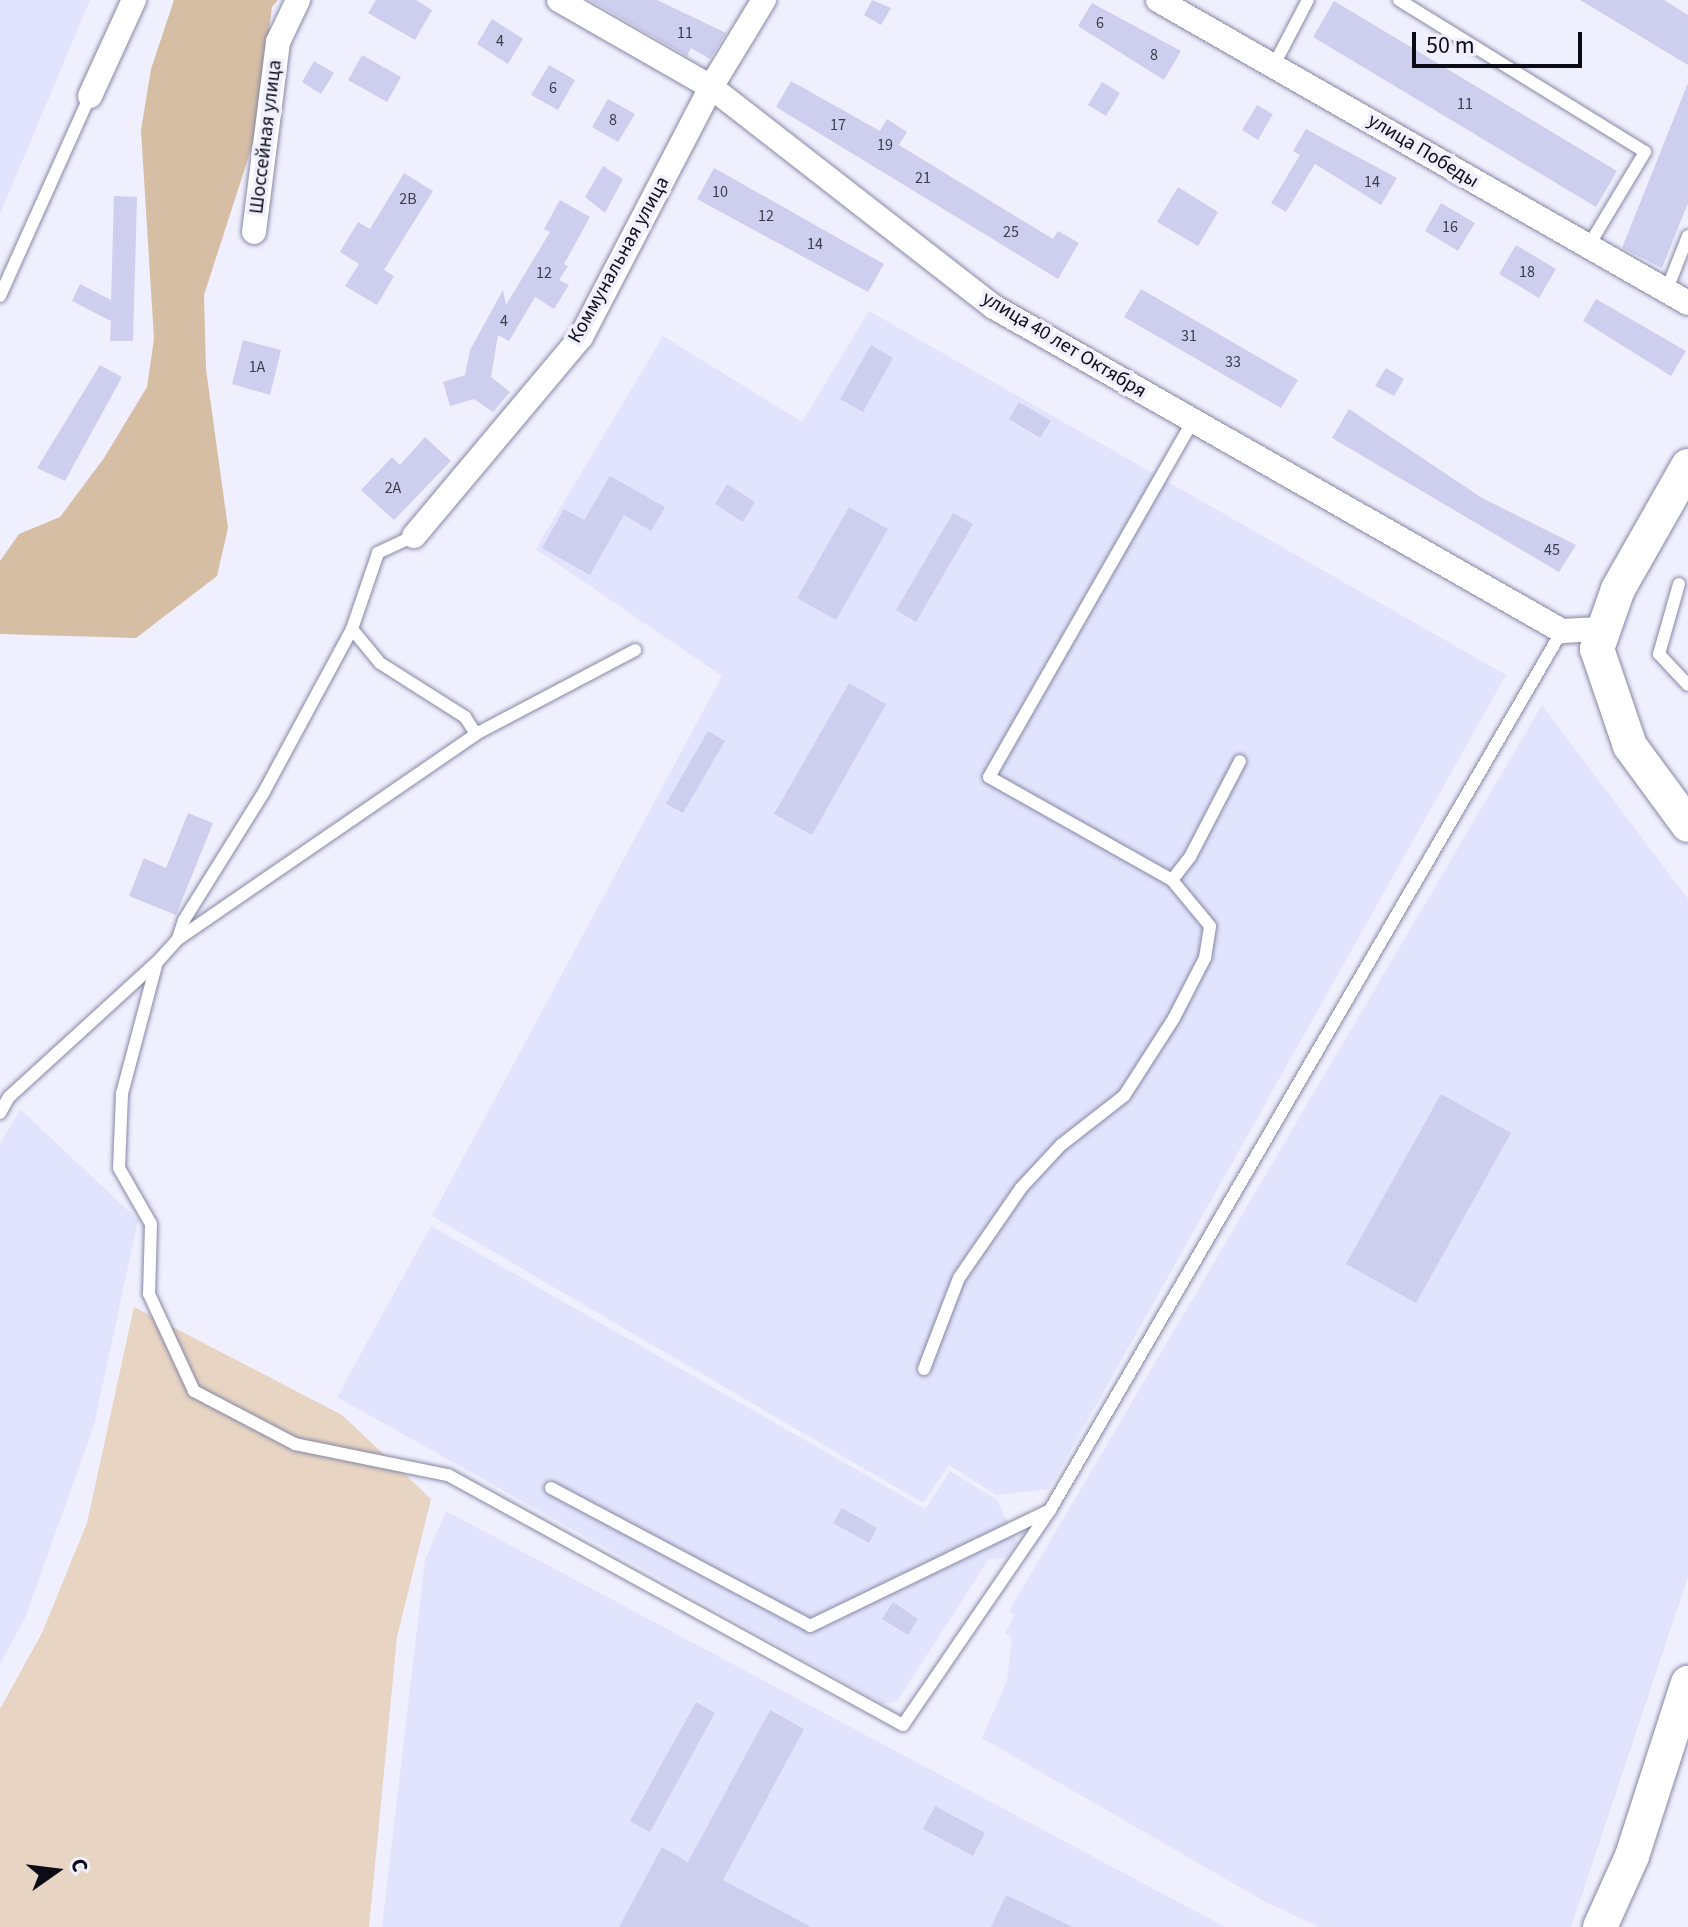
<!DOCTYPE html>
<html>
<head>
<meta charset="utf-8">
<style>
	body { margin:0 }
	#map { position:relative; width:1688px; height:1927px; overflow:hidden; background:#efeffd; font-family:"Source Sans 3",sans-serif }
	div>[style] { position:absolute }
	.built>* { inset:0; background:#e2e3fc }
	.green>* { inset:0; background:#e7d4c2 }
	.forest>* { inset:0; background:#d6bea5 }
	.building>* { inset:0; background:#cecfef }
	.roads { filter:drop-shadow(0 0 2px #8687a6) drop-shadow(0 0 2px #8687a6) }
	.lane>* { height:12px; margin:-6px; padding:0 6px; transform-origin:6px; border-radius:6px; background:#fff }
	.street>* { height:24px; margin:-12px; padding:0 12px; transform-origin:12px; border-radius:12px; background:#fff }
	.secondary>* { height:34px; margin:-17px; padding:0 17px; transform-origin:17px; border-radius:17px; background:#fff }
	span { translate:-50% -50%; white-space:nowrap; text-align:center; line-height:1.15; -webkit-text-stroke:7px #efeffd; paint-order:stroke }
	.number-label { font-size:16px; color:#3c3c4c }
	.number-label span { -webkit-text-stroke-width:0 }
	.street-label { font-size:20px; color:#0c0b16 }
	.north { position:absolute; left:16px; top:1831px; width:80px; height:80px; -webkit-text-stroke:6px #efeffd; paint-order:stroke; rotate:76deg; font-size:22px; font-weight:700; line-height:32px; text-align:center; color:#0c0b16 }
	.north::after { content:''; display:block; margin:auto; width:28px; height:36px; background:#0c0b16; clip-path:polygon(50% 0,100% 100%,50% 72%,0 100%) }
	.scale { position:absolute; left:1412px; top:32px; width:170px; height:36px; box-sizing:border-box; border:4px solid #0c0b16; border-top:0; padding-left:10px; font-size:24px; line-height:28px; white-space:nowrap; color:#0c0b16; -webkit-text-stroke:6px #efeffd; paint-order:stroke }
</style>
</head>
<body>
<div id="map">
	<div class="built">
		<div style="clip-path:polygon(0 0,90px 0,0 214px)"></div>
		<div style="clip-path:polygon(869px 311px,1506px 675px,1049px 1489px,996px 1495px,949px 1465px,923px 1503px,432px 1216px,722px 676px,536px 549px,663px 336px,802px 422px)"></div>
		<div style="clip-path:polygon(1542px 705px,1688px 899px,1688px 1577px,1571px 1927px,1319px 1927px,1262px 1900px,982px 1738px,1007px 1681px,1012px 1638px,1005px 1633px,1015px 1615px,1009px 1611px)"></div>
		<div style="clip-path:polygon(20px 1109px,138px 1220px,94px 1425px,25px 1618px,0 1664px,0 1144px)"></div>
		<div style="clip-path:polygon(431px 1226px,925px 1509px,950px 1471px,997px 1500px,1017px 1542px,1006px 1558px,989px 1559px,897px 1701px,883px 1704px,337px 1397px)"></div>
		<div style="clip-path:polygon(446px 1511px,1225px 1927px,382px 1927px,425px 1560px)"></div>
	</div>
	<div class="green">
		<div style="clip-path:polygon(134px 1307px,342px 1415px,431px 1499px,397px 1637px,369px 1927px,0 1927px,0 1709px,42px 1633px,87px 1523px)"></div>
	</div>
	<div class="forest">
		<div style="clip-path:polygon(174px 0,278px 0,272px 7px,256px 134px,204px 295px,206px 369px,228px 528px,217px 576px,136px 638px,0 634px,0 561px,19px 534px,60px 517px,104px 458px,147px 387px,154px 339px,141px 130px,151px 69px)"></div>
	</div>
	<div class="building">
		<div style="clip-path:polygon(376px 0,416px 0,432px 10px,415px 40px,368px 13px)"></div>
		<div style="clip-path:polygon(590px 0,657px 0,726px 33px,710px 59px,691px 48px,687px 56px)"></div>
		<div style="clip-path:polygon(872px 0,891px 8px,881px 25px,864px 15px)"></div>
		<div style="clip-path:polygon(1580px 0,1664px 0,1688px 15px,1688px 65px)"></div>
		<div style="clip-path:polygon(1334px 1px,1617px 171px,1596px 207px,1313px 37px)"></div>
		<div style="clip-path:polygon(1092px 3px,1181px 51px,1164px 80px,1078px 26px)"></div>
		<div style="clip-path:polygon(492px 19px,523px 39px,508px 64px,477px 44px)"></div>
		<div style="clip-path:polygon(362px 55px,401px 77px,387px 102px,348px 80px)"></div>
		<div style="clip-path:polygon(314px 61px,334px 73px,321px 94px,302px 82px)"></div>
		<div style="clip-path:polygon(549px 65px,575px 80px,558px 110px,531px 95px)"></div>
		<div style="clip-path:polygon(791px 81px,880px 131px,887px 119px,907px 132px,899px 145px,1053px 239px,1058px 231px,1079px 243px,1058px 279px,776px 107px)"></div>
		<div style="clip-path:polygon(1102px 82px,1120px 93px,1106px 116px,1088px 105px)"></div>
		<div style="clip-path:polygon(1688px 83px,1688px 203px,1662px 268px,1622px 248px)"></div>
		<div style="clip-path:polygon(608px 99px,635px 114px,618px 142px,592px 127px)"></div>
		<div style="clip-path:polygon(1257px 105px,1273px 114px,1258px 140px,1242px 130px)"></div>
		<div style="clip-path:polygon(1306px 129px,1397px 178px,1381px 205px,1315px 164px,1286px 212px,1271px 203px,1300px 155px,1293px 151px)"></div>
		<div style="clip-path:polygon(603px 166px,623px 179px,605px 213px,585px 197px)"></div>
		<div style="clip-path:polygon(714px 168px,884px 264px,868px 292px,697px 199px)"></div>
		<div style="clip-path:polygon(404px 173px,433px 191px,384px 270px,394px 276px,377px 305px,345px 286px,359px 264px,340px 252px,358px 222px,370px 229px)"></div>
		<div style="clip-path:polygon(1178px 187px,1218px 212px,1198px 246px,1157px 222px)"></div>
		<div style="clip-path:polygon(114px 196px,137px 197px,133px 341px,110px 341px,111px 321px,72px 301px,80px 284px,111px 300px)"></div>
		<div style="clip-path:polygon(560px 200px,590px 217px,564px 264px,568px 266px,559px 280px,569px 285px,554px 309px,535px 297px,509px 341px,498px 335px,491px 377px,510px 392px,493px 412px,474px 399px,450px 406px,443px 382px,465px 375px,470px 350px,503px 290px,506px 305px,550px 232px,544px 229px)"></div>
		<div style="clip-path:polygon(1441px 203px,1475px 223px,1458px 251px,1425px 231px)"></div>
		<div style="clip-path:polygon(1516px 245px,1556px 269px,1539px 298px,1499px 274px)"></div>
		<div style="clip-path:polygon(1141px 289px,1298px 380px,1281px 408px,1124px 317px)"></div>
		<div style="clip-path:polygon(1596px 299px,1686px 351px,1671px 376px,1583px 321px)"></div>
		<div style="clip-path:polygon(243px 340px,281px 350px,270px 395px,232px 384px)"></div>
		<div style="clip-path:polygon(871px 345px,893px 358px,863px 412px,840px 399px)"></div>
		<div style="clip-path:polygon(100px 365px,122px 377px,65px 481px,37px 468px)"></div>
		<div style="clip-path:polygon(1386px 368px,1404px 379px,1394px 396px,1375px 386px)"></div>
		<div style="clip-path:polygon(1019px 402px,1051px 421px,1040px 438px,1009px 419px)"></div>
		<div style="clip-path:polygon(1349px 409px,1482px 498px,1576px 545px,1559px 572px,1332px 438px)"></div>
		<div style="clip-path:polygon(425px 437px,451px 461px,394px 520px,361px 490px,392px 457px,400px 465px)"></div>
		<div style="clip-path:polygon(610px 476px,665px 507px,651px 531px,624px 515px,590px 575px,542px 548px,564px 509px,584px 520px)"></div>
		<div style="clip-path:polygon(727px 484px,755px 502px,743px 522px,715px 504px)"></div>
		<div style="clip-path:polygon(849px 507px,888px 529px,836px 620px,797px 598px)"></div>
		<div style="clip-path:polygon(953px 513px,973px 524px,916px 622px,896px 610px)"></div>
		<div style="clip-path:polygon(849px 683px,886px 704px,812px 835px,774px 814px)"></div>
		<div style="clip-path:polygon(708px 731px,725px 741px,683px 813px,666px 804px)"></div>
		<div style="clip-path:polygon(188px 813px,213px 823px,176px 915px,129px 896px,144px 858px,166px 868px)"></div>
		<div style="clip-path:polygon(1441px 1094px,1511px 1133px,1416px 1303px,1346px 1264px)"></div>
		<div style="clip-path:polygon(842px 1508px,877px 1528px,869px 1543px,833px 1523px)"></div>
		<div style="clip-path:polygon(893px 1602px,918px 1619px,908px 1635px,882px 1619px)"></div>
		<div style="clip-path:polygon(696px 1702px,715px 1713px,650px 1832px,630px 1821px)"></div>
		<div style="clip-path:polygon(770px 1710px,804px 1729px,723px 1880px,811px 1927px,619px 1927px,662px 1847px,688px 1862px)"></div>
		<div style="clip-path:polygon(935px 1806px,985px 1833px,973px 1856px,923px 1829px)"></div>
		<div style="clip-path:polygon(1006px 1895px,1073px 1927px,991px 1927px)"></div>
	</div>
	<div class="roads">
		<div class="lane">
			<div style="left:1399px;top:0;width:289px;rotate:31.7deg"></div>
			<div style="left:1645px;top:152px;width:111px;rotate:121deg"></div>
			<div style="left:1275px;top:63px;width:71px;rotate:-62.4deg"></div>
			<div style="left:1666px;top:292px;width:60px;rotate:-68.6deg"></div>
			<div style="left:0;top:296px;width:219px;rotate:-65.8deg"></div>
			<div style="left:414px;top:536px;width:40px;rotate:155deg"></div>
			<div style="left:378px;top:553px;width:80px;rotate:108.9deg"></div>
			<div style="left:352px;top:629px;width:185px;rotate:118.4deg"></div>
			<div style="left:264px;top:792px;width:151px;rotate:122deg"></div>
			<div style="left:184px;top:920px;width:20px;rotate:108deg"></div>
			<div style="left:178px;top:939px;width:31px;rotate:132deg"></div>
			<div style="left:157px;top:962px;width:137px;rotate:104.9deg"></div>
			<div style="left:122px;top:1094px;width:74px;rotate:92.3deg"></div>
			<div style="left:119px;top:1168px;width:64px;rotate:60.3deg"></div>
			<div style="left:151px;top:1224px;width:70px;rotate:91.6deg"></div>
			<div style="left:149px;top:1294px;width:107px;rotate:65.1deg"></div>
			<div style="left:194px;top:1391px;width:114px;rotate:27.7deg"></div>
			<div style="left:295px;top:1444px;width:156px;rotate:11.5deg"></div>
			<div style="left:448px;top:1475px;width:519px;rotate:28.79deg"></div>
			<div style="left:903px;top:1725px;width:260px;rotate:-55.6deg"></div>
			<div style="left:1679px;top:584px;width:73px;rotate:105.9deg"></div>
			<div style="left:1659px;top:654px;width:42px;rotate:46.9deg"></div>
			<div style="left:352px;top:629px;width:44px;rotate:50.5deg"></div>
			<div style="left:380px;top:663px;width:101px;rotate:32.4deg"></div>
			<div style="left:465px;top:717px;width:20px;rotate:57deg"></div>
			<div style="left:1172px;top:880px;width:29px;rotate:-52deg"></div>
			<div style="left:1190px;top:857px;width:108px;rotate:-62.5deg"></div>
			<div style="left:178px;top:939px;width:362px;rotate:-34.5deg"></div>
			<div style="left:476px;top:734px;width:180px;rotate:-27.8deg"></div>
			<div style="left:0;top:1113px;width:18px;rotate:-61deg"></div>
			<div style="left:9px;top:1097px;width:200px;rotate:-42.4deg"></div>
			<div style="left:924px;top:1369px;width:97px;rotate:-69deg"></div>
			<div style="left:959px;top:1278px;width:109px;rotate:-55.4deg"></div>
			<div style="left:1021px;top:1188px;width:59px;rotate:-47.1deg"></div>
			<div style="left:1061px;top:1145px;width:80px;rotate:-37.9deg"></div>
			<div style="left:1124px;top:1096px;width:93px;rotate:-57.3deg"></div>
			<div style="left:1174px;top:1018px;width:68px;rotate:-62.7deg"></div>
			<div style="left:1205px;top:958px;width:32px;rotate:-81deg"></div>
			<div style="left:1210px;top:926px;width:60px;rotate:-129.6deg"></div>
			<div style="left:1172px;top:880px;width:210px;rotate:-150.6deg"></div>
			<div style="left:989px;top:777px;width:409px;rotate:-60.2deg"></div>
			<div style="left:551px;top:1488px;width:293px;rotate:28deg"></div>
			<div style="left:810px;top:1626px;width:267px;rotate:-25.8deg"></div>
			<div style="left:1050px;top:1510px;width:1017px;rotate:-59.78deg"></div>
		</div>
		<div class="street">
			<div style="left:559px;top:0;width:175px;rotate:29.8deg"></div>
			<div style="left:711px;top:87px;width:358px;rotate:37.9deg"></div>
			<div style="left:994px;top:307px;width:654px;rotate:29.7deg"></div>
			<div style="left:1562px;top:631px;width:38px;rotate:-3deg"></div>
			<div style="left:1158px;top:0;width:610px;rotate:29.76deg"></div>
			<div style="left:90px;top:96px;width:106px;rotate:-65.4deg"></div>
			<div style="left:254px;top:232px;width:192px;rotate:-82.8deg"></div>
			<div style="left:278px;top:42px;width:47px;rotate:-64.5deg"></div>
			<div style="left:414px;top:536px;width:260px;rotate:-50deg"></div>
			<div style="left:581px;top:337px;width:282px;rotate:-62.5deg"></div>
			<div style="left:711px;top:87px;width:102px;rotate:-58.7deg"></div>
		</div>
		<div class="secondary">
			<div style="left:1688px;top:466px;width:142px;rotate:119.6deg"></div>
			<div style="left:1618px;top:589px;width:64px;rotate:109.3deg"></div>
			<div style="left:1597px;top:649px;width:102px;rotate:71.2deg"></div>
			<div style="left:1630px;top:746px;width:98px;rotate:53.7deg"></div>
			<div style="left:1600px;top:1927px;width:78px;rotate:-65.7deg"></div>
			<div style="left:1632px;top:1856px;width:182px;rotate:-72.1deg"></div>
		</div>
	</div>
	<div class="number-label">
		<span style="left:1100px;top:23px">6</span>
		<span style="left:685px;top:33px">11</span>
		<span style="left:500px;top:41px">4</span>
		<span style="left:1154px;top:55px">8</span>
		<span style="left:553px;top:88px">6</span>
		<span style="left:1465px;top:104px">11</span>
		<span style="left:613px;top:120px">8</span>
		<span style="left:838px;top:125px">17</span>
		<span style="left:885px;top:145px">19</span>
		<span style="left:923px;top:178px">21</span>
		<span style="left:1372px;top:182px">14</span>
		<span style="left:720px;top:192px">10</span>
		<span style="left:408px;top:199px">2В</span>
		<span style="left:766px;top:216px">12</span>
		<span style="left:1450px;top:227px">16</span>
		<span style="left:1011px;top:232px">25</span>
		<span style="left:815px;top:244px">14</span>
		<span style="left:1527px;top:272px">18</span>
		<span style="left:544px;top:273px">12</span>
		<span style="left:504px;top:321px">4</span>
		<span style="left:1189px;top:336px">31</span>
		<span style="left:1233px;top:362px">33</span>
		<span style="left:257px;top:367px">1А</span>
		<span style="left:393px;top:488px">2А</span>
		<span style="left:1552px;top:550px">45</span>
	</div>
	<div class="street-label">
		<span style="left:266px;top:137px;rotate:-83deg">Шоссейная улица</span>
		<span style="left:1423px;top:151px;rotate:31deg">улица Победы</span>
		<span style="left:619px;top:260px;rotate:-61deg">Коммунальная улица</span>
		<span style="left:1064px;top:345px;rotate:31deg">улица 40 лет Октября</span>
	</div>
	<div class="north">С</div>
	<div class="scale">50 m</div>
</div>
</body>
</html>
